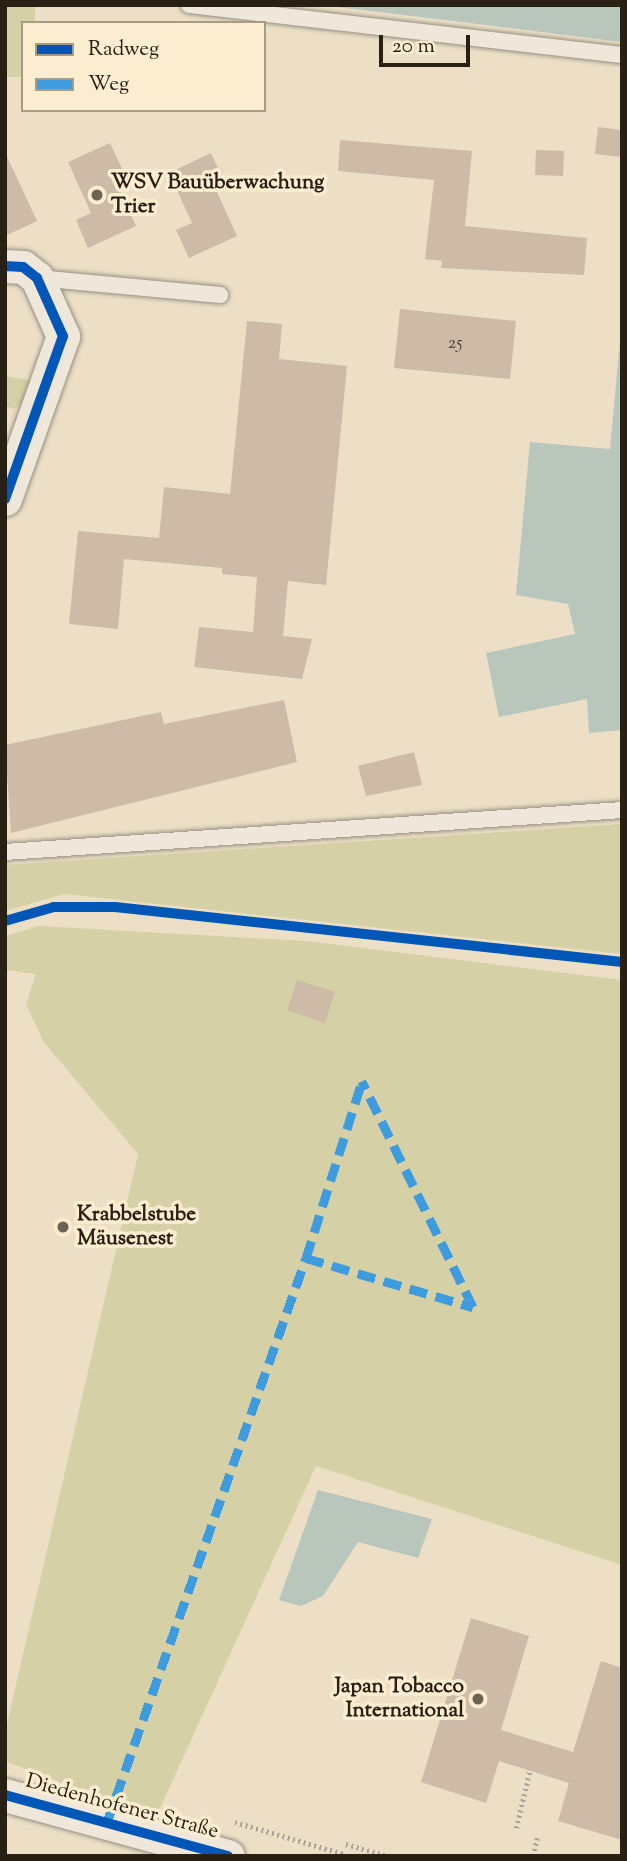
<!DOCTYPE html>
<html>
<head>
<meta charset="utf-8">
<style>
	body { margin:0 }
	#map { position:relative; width:627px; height:1861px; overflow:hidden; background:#ecdfc6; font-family:"Sorts Mill Goudy",serif }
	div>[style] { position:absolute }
	.green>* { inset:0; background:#d5d0a6 }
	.water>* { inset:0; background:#b8c6bc }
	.building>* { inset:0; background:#cdbba7 }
	.path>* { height:4.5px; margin-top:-2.25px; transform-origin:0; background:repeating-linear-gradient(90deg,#a9a398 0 2px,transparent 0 5.5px) }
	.roads { filter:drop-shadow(0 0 2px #989081) drop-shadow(0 0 2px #989081) }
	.lane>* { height:16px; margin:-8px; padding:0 8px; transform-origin:8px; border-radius:8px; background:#eee7da }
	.street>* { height:33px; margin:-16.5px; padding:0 16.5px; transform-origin:16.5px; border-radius:16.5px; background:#eee7da }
	.quiet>* { height:9px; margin-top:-4.5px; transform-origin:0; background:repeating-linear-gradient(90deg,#3d9bde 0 18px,transparent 0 27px) }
	.cycleway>* { height:10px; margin:-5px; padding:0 5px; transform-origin:5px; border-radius:5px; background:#0057b8 }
	.dots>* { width:19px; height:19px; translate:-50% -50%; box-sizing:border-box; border:4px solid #fcedd0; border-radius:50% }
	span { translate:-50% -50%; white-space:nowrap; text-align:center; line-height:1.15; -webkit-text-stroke:7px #fcedd0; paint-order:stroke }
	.number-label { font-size:18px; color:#524739 }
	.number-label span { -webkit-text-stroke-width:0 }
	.poi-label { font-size:21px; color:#292014; font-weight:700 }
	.left { translate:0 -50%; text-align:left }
	.right { translate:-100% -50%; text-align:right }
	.street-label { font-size:21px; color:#292014 }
	.frame { position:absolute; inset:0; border:7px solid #292014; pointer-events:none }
	.legend { position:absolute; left:21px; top:21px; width:245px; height:91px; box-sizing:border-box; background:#fcedd0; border:2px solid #a89b85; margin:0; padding:9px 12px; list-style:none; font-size:21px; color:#292014 }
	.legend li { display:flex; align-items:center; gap:14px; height:35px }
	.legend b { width:35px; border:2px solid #a89b85 }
	.scale { position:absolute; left:379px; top:35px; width:91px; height:32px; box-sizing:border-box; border:4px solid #292014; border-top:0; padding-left:9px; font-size:21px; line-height:24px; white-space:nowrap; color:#292014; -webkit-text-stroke:5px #fcedd0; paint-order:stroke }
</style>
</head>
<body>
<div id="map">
	<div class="green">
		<div style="clip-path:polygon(5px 5px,35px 5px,35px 23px,23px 23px,23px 77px,5px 77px)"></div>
		<div style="clip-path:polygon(5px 376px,30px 380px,28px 400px,13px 409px,5px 406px)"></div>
		<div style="clip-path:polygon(622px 824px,622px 954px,64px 894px,5px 911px,5px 865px)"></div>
		<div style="clip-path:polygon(39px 926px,306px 941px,622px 980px,622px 1565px,316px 1466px,155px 1819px,5px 1761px,5px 1733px,138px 1154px,43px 1041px,26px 1004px,36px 974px,5px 970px,5px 936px)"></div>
	</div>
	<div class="water">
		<div style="clip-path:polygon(321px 5px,622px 5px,622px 42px,437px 19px)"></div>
		<div style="clip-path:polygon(622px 319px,622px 730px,589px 733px,587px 699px,499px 717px,486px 653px,575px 634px,568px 604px,516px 595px,530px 442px,610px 449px)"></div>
		<div style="clip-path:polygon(318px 1490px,432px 1519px,418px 1558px,358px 1542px,323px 1596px,301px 1606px,279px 1600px)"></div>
	</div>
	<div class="building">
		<div style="clip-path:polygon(598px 127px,622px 130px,622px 157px,595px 154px)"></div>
		<div style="clip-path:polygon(340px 140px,472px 151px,465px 226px,587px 238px,584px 275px,441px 268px,442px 261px,425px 259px,434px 180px,338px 171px)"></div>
		<div style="clip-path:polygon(110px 143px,125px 175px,115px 180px,136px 226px,88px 248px,76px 220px,91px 213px,68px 162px)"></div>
		<div style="clip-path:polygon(536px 150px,564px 151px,563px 176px,535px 175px)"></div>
		<div style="clip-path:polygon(5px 152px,37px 221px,5px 236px)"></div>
		<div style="clip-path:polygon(211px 153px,226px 186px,216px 190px,237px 236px,189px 258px,176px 230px,192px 223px,169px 173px)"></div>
		<div style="clip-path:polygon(400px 309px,516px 321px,510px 379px,394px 368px)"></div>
		<div style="clip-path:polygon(247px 321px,282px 324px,279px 359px,347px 366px,326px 585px,288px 581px,283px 636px,312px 639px,302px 679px,194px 667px,199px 627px,253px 632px,257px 577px,222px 574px,222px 568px,124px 559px,118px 629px,69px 624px,78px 531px,159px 538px,164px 487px,230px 494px)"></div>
		<div style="clip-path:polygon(284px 700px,297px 762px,11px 833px,5px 745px,161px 712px,164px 724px)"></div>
		<div style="clip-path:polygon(414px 752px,422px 785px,366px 796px,358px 766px)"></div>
		<div style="clip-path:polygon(297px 980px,335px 992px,325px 1023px,287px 1010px)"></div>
		<div style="clip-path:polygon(471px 1618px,529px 1636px,501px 1730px,573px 1752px,601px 1661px,622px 1668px,622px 1840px,558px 1821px,569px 1783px,499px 1761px,486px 1803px,421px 1782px)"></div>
	</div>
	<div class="path">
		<div style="left:235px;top:1822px;width:114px;rotate:16.4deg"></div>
		<div style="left:516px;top:1828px;width:60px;rotate:-76.4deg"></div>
		<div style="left:346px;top:1844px;width:44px;rotate:15.9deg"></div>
		<div style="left:533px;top:1856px;width:22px;rotate:-77deg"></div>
	</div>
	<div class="roads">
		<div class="lane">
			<div style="left:189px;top:5px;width:436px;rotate:6.6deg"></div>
			<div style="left:37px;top:278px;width:184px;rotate:5.3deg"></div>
			<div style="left:5px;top:852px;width:618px;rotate:-3.89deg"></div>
		</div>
		<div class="street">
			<div style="left:5px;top:266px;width:18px;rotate:3deg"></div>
			<div style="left:23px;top:267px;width:18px;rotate:38deg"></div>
			<div style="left:37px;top:278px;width:64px;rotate:65.9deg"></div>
			<div style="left:63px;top:336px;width:173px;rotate:109.6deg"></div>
			<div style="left:5px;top:1795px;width:231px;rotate:15.3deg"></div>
		</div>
	</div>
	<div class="quiet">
		<div style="left:306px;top:1258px;width:174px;rotate:16.4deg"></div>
		<div style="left:473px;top:1307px;width:252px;rotate:-116.2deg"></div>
		<div style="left:107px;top:1822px;width:598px;rotate:-70.57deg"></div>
		<div style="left:306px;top:1258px;width:186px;rotate:-72.4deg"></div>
	</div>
	<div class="cycleway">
		<div style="left:5px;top:266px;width:18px;rotate:3deg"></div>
		<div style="left:23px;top:267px;width:18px;rotate:38deg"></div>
		<div style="left:37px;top:278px;width:64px;rotate:65.9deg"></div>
		<div style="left:63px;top:336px;width:173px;rotate:109.6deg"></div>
		<div style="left:5px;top:921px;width:51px;rotate:-15.9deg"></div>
		<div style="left:54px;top:907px;width:61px"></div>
		<div style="left:115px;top:907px;width:510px;rotate:6.19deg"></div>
		<div style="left:5px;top:1795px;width:231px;rotate:15.3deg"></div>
	</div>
	<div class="dots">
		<div style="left:97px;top:195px;background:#6d6352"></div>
		<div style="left:63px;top:1227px;background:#6d6352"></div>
		<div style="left:478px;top:1699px;background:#6d6352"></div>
	</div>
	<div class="number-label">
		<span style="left:455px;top:344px">25</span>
	</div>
	<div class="poi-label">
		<span class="left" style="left:111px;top:195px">WSV Bauüberwachung<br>Trier</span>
		<span class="left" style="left:77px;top:1227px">Krabbelstube<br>Mäusenest</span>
		<span class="right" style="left:464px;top:1699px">Japan Tobacco<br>International</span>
	</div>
	<div class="street-label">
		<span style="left:122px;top:1807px;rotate:15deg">Diedenhofener Straße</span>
	</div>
	<div class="frame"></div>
	<ul class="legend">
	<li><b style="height:9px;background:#0057b8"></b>Radweg</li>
	<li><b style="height:9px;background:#3d9bde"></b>Weg</li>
	</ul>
	<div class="scale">20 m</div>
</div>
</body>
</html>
